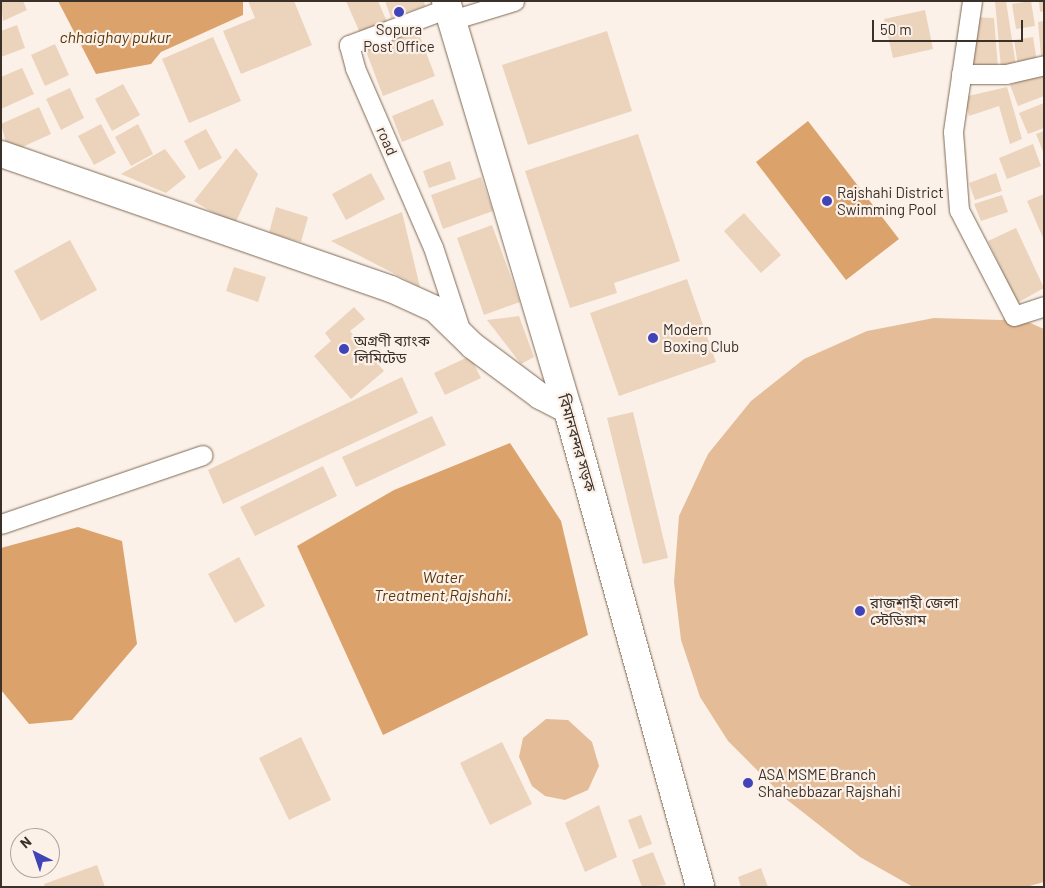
<!DOCTYPE html>
<html>
<head>
<meta charset="utf-8">
<style>
	body { margin:0 }
	#map { position:relative; width:1045px; height:888px; overflow:hidden; background:#fcf1e8; font-family:Barlow,"Noto Sans Bengali",sans-serif }
	div>[style] { position:absolute }
	.green>* { inset:0; background:#e4bd98 }
	.water>* { inset:0; background:#dba36b }
	.building>* { inset:0; background:#ebd3bc }
	.roads { filter:drop-shadow(0 0 1px #7f6954) drop-shadow(0 0 1px #7f6954) }
	.street>* { height:19px; margin:-9.5px; padding:0 9.5px; transform-origin:9.5px; border-radius:9.5px; background:#fff }
	.secondary>* { height:26px; margin:-13px; padding:0 13px; transform-origin:13px; border-radius:13px; background:#fff }
	.primary>* { height:28px; margin:-14px; padding:0 14px; transform-origin:14px; border-radius:14px; background:#fff }
	.dots>* { width:14px; height:14px; translate:-50% -50%; box-sizing:border-box; border:2px solid #fcf1e8; border-radius:50% }
	span { translate:-50% -50%; white-space:nowrap; text-align:center; line-height:1.15; -webkit-text-stroke:4.5px #fcf1e8; paint-order:stroke }
	.poi-label { font-size:15px; color:#3b3128 }
	.left { translate:0 -50%; text-align:left }
	.street-label { font-size:15px; color:#3b3128 }
	.water-label { font-size:16px; color:#5a3608; font-style:italic }
	.frame { position:absolute; inset:0; border:2px solid #3b3128; pointer-events:none }
	.north { position:absolute; left:10px; top:828px; width:50px; height:50px; box-sizing:border-box; background:#fcf1e8; border:1px solid #afa49b; border-radius:50%; rotate:319deg; font-size:14px; font-weight:700; line-height:20px; text-align:center; color:#3b3128 }
	.north::after { content:''; display:block; margin:auto; width:18px; height:22px; background:#4144b8; clip-path:polygon(50% 0,100% 100%,50% 72%,0 100%) }
	.scale { position:absolute; left:872px; top:20px; width:151px; height:22px; box-sizing:border-box; border:2px solid #3b3128; border-top:0; padding-left:6px; font-size:15px; line-height:18px; white-space:nowrap; color:#3b3128; -webkit-text-stroke:4px #fcf1e8; paint-order:stroke }
</style>
</head>
<body>
<div id="map">
	<div class="green">
		<div style="clip-path:polygon(1014px 316px,1044px 329px,1044px 882px,1026px 887px,913px 887px,860px 857px,786px 799px,728px 741px,700px 697px,681px 640px,674px 582px,679px 516px,708px 454px,751px 401px,804px 359px,867px 331px,934px 318px,1002px 320px)"></div>
		<div style="clip-path:polygon(546px 719px,568px 720px,592px 742px,599px 766px,588px 790px,565px 800px,545px 796px,532px 786px,519px 757px,523px 738px)"></div>
	</div>
	<div class="water">
		<div style="clip-path:polygon(58px 1px,243px 1px,243px 15px,161px 52px,151px 64px,96px 74px)"></div>
		<div style="clip-path:polygon(808px 121px,899px 239px,846px 280px,756px 162px)"></div>
		<div style="clip-path:polygon(510px 443px,561px 521px,588px 635px,383px 735px,297px 546px,394px 490px)"></div>
		<div style="clip-path:polygon(78px 527px,122px 541px,137px 644px,72px 720px,29px 724px,1px 690px,1px 548px)"></div>
	</div>
	<div class="building">
		<div style="clip-path:polygon(1px 1px,23px 1px,27px 10px,3px 21px)"></div>
		<div style="clip-path:polygon(248px 1px,294px 1px,312px 45px,241px 74px,223px 31px,255px 18px)"></div>
		<div style="clip-path:polygon(346px 1px,378px 1px,387px 22px,360px 33px)"></div>
		<div style="clip-path:polygon(385px 1px,424px 1px,425px 6px,391px 18px)"></div>
		<div style="clip-path:polygon(995px 1px,1006px 1px,1016px 66px,1001px 68px)"></div>
		<div style="clip-path:polygon(1031px 1px,1035px 26px,1016px 29px,1012px 4px)"></div>
		<div style="clip-path:polygon(1039px 1px,1044px 1px,1044px 11px,1040px 12px)"></div>
		<div style="clip-path:polygon(925px 10px,933px 49px,893px 58px,884px 19px)"></div>
		<div style="clip-path:polygon(973px 17px,994px 18px,998px 68px,969px 70px)"></div>
		<div style="clip-path:polygon(1044px 21px,1044px 56px,1041px 56px,1038px 22px)"></div>
		<div style="clip-path:polygon(17px 25px,25px 48px,1px 57px,1px 31px)"></div>
		<div style="clip-path:polygon(418px 31px,435px 76px,383px 96px,366px 51px)"></div>
		<div style="clip-path:polygon(607px 31px,632px 111px,528px 145px,502px 65px)"></div>
		<div style="clip-path:polygon(213px 37px,241px 101px,189px 123px,162px 59px)"></div>
		<div style="clip-path:polygon(1033px 37px,1037px 62px,1018px 66px,1014px 40px)"></div>
		<div style="clip-path:polygon(55px 44px,69px 75px,45px 86px,31px 55px)"></div>
		<div style="clip-path:polygon(22px 68px,34px 94px,1px 109px,1px 77px)"></div>
		<div style="clip-path:polygon(1044px 71px,1044px 96px,1018px 106px,1010px 85px)"></div>
		<div style="clip-path:polygon(123px 84px,140px 115px,112px 131px,95px 99px)"></div>
		<div style="clip-path:polygon(1007px 87px,1022px 139px,1010px 144px,999px 106px,969px 116px,964px 97px)"></div>
		<div style="clip-path:polygon(70px 88px,84px 118px,61px 130px,46px 99px)"></div>
		<div style="clip-path:polygon(433px 99px,444px 125px,402px 142px,392px 116px)"></div>
		<div style="clip-path:polygon(1044px 103px,1044px 128px,1028px 134px,1019px 113px)"></div>
		<div style="clip-path:polygon(39px 107px,51px 134px,9px 153px,1px 124px)"></div>
		<div style="clip-path:polygon(101px 124px,116px 153px,94px 165px,78px 136px)"></div>
		<div style="clip-path:polygon(138px 124px,153px 154px,131px 166px,115px 137px)"></div>
		<div style="clip-path:polygon(206px 129px,222px 158px,199px 170px,184px 141px)"></div>
		<div style="clip-path:polygon(1044px 131px,1044px 154px,1036px 134px)"></div>
		<div style="clip-path:polygon(638px 134px,680px 261px,614px 283px,617px 293px,570px 308px,525px 171px)"></div>
		<div style="clip-path:polygon(1033px 144px,1041px 166px,1007px 179px,999px 158px)"></div>
		<div style="clip-path:polygon(236px 148px,258px 174px,234px 226px,194px 201px)"></div>
		<div style="clip-path:polygon(165px 149px,186px 177px,166px 193px,121px 174px)"></div>
		<div style="clip-path:polygon(450px 161px,456px 179px,429px 188px,423px 171px)"></div>
		<div style="clip-path:polygon(371px 173px,385px 199px,346px 220px,332px 194px)"></div>
		<div style="clip-path:polygon(996px 173px,1002px 191px,975px 200px,969px 183px)"></div>
		<div style="clip-path:polygon(481px 177px,493px 211px,443px 229px,431px 195px)"></div>
		<div style="clip-path:polygon(1044px 194px,1044px 240px,1027px 201px)"></div>
		<div style="clip-path:polygon(1002px 195px,1008px 212px,981px 221px,974px 204px)"></div>
		<div style="clip-path:polygon(276px 207px,308px 217px,301px 242px,269px 233px)"></div>
		<div style="clip-path:polygon(402px 212px,420px 287px,331px 241px)"></div>
		<div style="clip-path:polygon(744px 213px,781px 255px,761px 273px,724px 231px)"></div>
		<div style="clip-path:polygon(492px 225px,520px 302px,484px 315px,457px 238px)"></div>
		<div style="clip-path:polygon(1016px 228px,1044px 288px,1017px 303px,988px 241px)"></div>
		<div style="clip-path:polygon(70px 240px,97px 290px,41px 321px,14px 271px)"></div>
		<div style="clip-path:polygon(234px 267px,266px 277px,258px 302px,226px 291px)"></div>
		<div style="clip-path:polygon(687px 279px,716px 362px,619px 396px,590px 313px)"></div>
		<div style="clip-path:polygon(354px 307px,365px 319px,350px 331px,384px 371px,351px 399px,314px 356px,331px 341px,325px 333px)"></div>
		<div style="clip-path:polygon(519px 316px,534px 357px,521px 364px,487px 320px)"></div>
		<div style="clip-path:polygon(470px 356px,481px 378px,445px 395px,434px 373px)"></div>
		<div style="clip-path:polygon(402px 377px,418px 413px,223px 504px,208px 470px)"></div>
		<div style="clip-path:polygon(633px 412px,668px 558px,643px 564px,607px 418px)"></div>
		<div style="clip-path:polygon(432px 416px,446px 445px,356px 487px,342px 457px)"></div>
		<div style="clip-path:polygon(323px 466px,337px 496px,255px 536px,240px 507px)"></div>
		<div style="clip-path:polygon(239px 557px,265px 606px,235px 623px,208px 574px)"></div>
		<div style="clip-path:polygon(301px 737px,331px 800px,289px 820px,259px 758px)"></div>
		<div style="clip-path:polygon(502px 742px,532px 804px,490px 825px,460px 763px)"></div>
		<div style="clip-path:polygon(599px 805px,617px 857px,585px 872px,565px 823px)"></div>
		<div style="clip-path:polygon(641px 815px,652px 844px,639px 849px,628px 820px)"></div>
		<div style="clip-path:polygon(653px 852px,666px 885px,642px 887px,632px 860px)"></div>
		<div style="clip-path:polygon(97px 865px,105px 887px,45px 887px,44px 884px)"></div>
		<div style="clip-path:polygon(761px 868px,768px 887px,741px 887px,738px 877px)"></div>
	</div>
	<div class="roads">
		<div class="street">
			<div style="left:972px;top:1px;width:132px;rotate:98.3deg"></div>
			<div style="left:953px;top:132px;width:78px;rotate:85.6deg"></div>
			<div style="left:959px;top:210px;width:119px;rotate:62.6deg"></div>
			<div style="left:1014px;top:316px;width:32px;rotate:-18deg"></div>
			<div style="left:448px;top:8px;width:106px;rotate:159.5deg"></div>
			<div style="left:349px;top:45px;width:24px;rotate:75deg"></div>
			<div style="left:355px;top:68px;width:195px;rotate:66.5deg"></div>
			<div style="left:433px;top:247px;width:89px;rotate:71.8deg"></div>
			<div style="left:452px;top:20px;width:65px;rotate:-17deg"></div>
			<div style="left:961px;top:74px;width:45px"></div>
			<div style="left:1006px;top:74px;width:39px;rotate:-13deg"></div>
			<div style="left:1px;top:524px;width:213px;rotate:-18.9deg"></div>
		</div>
		<div class="secondary">
			<div style="left:1px;top:154px;width:413px;rotate:19.1deg"></div>
			<div style="left:391px;top:289px;width:48px;rotate:24.4deg"></div>
			<div style="left:435px;top:309px;width:53px;rotate:44.2deg"></div>
			<div style="left:473px;top:346px;width:84px;rotate:36.7deg"></div>
			<div style="left:540px;top:396px;width:31px;rotate:27deg"></div>
		</div>
		<div class="primary">
			<div style="left:446px;top:1px;width:427px;rotate:73.4deg"></div>
			<div style="left:568px;top:410px;width:495px;rotate:74.5deg"></div>
		</div>
	</div>
	<div class="dots">
		<div style="left:399px;top:12px;background:#4144b8"></div>
		<div style="left:827px;top:201px;background:#4144b8"></div>
		<div style="left:653px;top:338px;background:#4144b8"></div>
		<div style="left:344px;top:349px;background:#4144b8"></div>
		<div style="left:860px;top:611px;background:#4144b8"></div>
		<div style="left:748px;top:783px;background:#4144b8"></div>
	</div>
	<div class="poi-label">
		<span style="left:399px;top:38px">Sopura<br>Post Office</span>
		<span class="left" style="left:837px;top:201px">Rajshahi District<br>Swimming Pool</span>
		<span class="left" style="left:663px;top:338px">Modern<br>Boxing Club</span>
		<span class="left" style="left:354px;top:349px">অগ্রণী ব্যাংক<br>লিমিটেড</span>
		<span class="left" style="left:870px;top:611px">রাজশাহী জেলা<br>স্টেডিয়াম</span>
		<span class="left" style="left:758px;top:783px">ASA MSME Branch<br>Shahebbazar Rajshahi</span>
	</div>
	<div class="street-label">
		<span style="left:387px;top:141px;rotate:66deg">road</span>
		<span style="left:577px;top:443px;rotate:74deg">বিমানবন্দর সড়ক</span>
	</div>
	<div class="water-label">
		<span style="left:115px;top:37px">chhaighay pukur</span>
		<span style="left:443px;top:586px">Water<br>Treatment,Rajshahi.</span>
	</div>
	<div class="frame"></div>
	<div class="north">N</div>
	<div class="scale">50 m</div>
</div>
</body>
</html>
